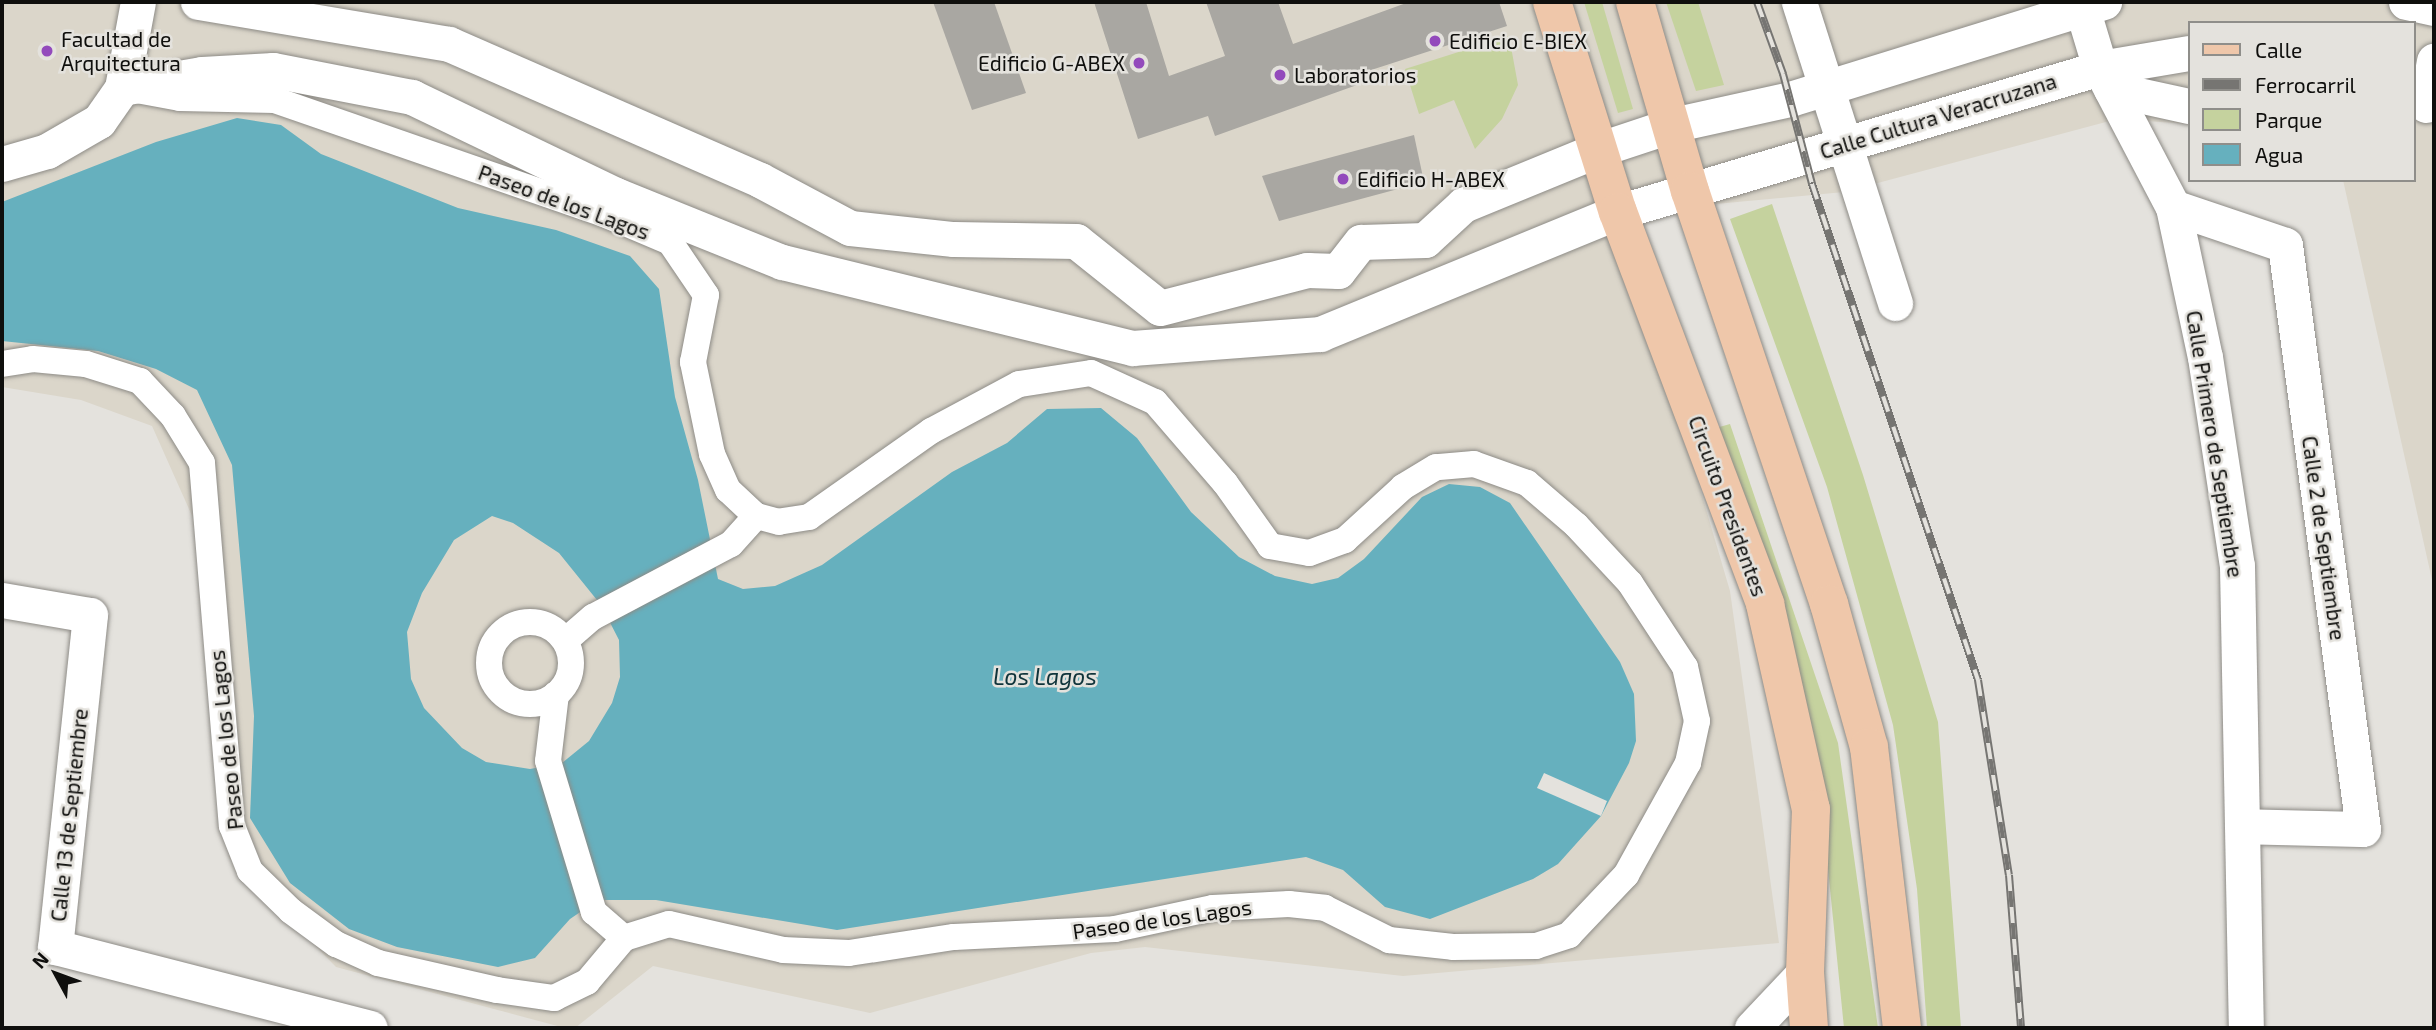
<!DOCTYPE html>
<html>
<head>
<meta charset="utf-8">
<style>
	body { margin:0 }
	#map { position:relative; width:2436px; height:1030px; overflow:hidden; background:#e4e2dd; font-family:"Exo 2",sans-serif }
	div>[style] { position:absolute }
	.built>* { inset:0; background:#dbd6ca }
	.green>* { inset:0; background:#c5d29e }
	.water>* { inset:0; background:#66b0be }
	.pier>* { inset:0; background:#e4e2dd }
	.building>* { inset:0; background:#a9a7a2 }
	.roads { filter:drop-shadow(0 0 2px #8d8b86) drop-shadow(0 0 2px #8d8b86) }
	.pedestrian>* { height:26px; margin:-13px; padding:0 13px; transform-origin:13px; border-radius:13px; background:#fff }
	.pedestrian>.ring { margin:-13px; padding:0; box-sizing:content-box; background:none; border:26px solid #fff; border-radius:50% }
	.minor>* { height:35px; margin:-17.5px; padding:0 17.5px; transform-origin:17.5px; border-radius:17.5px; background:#fff }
	.primary>* { height:38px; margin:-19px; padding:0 19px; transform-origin:19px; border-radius:19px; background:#efc7aa }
	.rail>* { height:8px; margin-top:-4px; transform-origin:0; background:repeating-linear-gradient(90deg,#e4e2dd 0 16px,#767572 0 32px); box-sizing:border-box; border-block:2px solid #767572 }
	.dots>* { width:19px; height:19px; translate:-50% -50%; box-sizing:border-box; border:4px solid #e4e2dd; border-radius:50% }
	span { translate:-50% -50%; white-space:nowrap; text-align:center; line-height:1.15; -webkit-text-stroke:5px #e4e2dd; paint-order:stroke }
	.poi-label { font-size:21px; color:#0f0f0d }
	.left { translate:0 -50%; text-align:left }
	.right { translate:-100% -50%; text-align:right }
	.street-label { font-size:21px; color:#0f0f0d }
	.water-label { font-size:23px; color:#10343b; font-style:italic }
	.frame { position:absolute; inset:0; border:4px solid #0f0f0d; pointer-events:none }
	.legend { position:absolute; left:2188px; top:21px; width:228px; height:161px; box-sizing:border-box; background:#e4e2dd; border:2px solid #8f8e8a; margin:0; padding:9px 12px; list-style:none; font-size:21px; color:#0f0f0d }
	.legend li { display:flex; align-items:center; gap:14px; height:35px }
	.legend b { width:35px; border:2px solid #8f8e8a }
	.north { position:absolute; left:21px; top:939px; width:70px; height:70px; -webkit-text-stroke:5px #e4e2dd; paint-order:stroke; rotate:311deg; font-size:19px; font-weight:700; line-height:28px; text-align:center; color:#0f0f0d }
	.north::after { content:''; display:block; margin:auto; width:24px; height:32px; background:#0f0f0d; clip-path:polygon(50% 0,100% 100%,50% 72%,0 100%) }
</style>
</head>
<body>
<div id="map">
	<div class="built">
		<div style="clip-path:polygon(2px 2px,2434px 2px,2434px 589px,2343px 180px,2413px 180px,2413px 23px,2189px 23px,2189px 124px,2117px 119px,1844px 192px,1619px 213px,1730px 591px,1779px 943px,1403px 976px,1145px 947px,1091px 953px,870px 1013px,653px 966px,575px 1028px,565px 1028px,336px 967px,229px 858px,193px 518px,152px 426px,81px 400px,2px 387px)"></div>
	</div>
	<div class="green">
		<div style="clip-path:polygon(1584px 2px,1602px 2px,1633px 109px,1618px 113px)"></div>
		<div style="clip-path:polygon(1666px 2px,1698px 2px,1724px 85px,1696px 91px)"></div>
		<div style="clip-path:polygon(1509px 36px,1518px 85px,1502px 119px,1475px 149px,1454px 100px,1419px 114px,1405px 69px)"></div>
		<div style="clip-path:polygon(1772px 204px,1863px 475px,1938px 722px,1961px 1028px,1927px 1028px,1917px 889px,1893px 725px,1827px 487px,1730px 219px)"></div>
		<div style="clip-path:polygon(1730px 424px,1838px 743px,1878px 1028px,1844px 1028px,1816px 749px,1716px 428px)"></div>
	</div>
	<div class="water">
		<div style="clip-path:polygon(evenodd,237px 118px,281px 125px,321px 154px,458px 208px,556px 230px,630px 256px,659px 289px,675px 397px,698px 480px,718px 579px,743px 589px,775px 586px,822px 565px,952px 472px,1007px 443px,1047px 409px,1101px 408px,1137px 438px,1191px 512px,1239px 557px,1275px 576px,1312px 584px,1338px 578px,1364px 559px,1422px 497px,1449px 484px,1480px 487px,1510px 503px,1620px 662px,1634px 694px,1636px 741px,1629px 763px,1601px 816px,1558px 864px,1533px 879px,1430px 919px,1385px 907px,1343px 870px,1306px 857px,837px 930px,656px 900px,598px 900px,570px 919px,535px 958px,498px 967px,397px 947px,349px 929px,290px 883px,250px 818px,254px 716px,232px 465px,197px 390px,156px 369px,98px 351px,2px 341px,2px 202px,156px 142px,237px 118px,492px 516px,513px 523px,559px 553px,601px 605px,619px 640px,620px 677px,612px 703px,589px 741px,562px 763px,530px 769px,486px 762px,462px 748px,424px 708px,411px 679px,407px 632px,422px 593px,454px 540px,492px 516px)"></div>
	</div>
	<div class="pier">
		<div style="clip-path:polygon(1544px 773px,1607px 801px,1601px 816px,1537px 788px)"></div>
	</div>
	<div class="building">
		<div style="clip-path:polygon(933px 2px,994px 2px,1026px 93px,972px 110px)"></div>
		<div style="clip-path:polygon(1094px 2px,1146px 2px,1169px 76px,1225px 56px,1206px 2px,1278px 2px,1293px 44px,1409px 2px,1499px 2px,1507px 26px,1365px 72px,1368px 81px,1215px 136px,1208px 116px,1138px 139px)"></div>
		<div style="clip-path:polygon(1414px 135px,1424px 182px,1279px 221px,1262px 176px)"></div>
	</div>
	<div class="roads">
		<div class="pedestrian">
			<div style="left:2px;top:364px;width:31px;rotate:-9deg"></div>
			<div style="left:33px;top:359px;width:53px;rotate:5.4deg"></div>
			<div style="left:86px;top:364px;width:57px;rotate:17.5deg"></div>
			<div style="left:140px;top:381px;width:48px;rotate:46.7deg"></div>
			<div style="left:173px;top:416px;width:55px;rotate:58.3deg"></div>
			<div style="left:202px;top:463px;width:364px;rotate:85.3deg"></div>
			<div style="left:232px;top:826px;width:48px;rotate:68.2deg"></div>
			<div style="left:250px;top:871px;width:57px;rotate:44.3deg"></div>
			<div style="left:291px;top:911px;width:56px;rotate:36.3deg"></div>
			<div style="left:336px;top:944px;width:46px;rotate:24.3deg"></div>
			<div style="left:378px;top:963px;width:122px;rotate:12.8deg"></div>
			<div style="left:497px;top:990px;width:58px;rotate:8deg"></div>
			<div style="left:554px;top:998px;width:37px;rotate:-26deg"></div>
			<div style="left:587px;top:982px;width:57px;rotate:-49.9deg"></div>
			<div style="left:624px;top:938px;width:47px;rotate:-17.3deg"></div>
			<div style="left:669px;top:924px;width:117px;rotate:12.8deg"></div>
			<div style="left:783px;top:950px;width:66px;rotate:2.6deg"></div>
			<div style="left:849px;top:953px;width:106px;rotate:-8.7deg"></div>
			<div style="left:954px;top:937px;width:161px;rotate:-2.8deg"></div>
			<div style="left:1115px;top:929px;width:100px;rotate:-12.1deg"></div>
			<div style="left:1213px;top:908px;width:76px;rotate:-3deg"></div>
			<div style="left:1289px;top:904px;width:36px;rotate:6deg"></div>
			<div style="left:1325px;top:908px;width:72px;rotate:26.6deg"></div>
			<div style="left:1389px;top:940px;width:64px;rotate:6.2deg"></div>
			<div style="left:1453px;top:947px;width:83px;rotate:-0.7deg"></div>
			<div style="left:1536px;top:946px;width:35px;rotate:-18deg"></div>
			<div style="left:1569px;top:935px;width:83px;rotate:-46.5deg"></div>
			<div style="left:1626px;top:875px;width:128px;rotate:-61deg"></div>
			<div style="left:1688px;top:763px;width:43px;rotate:-77.9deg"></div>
			<div style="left:1697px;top:721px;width:55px;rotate:-102.5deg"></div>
			<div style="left:1685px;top:667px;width:100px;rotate:-123.2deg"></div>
			<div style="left:1630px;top:583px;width:79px;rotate:-133deg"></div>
			<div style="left:1576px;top:525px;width:65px;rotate:-139.4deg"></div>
			<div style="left:1527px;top:483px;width:56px;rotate:-160.3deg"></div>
			<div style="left:1474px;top:464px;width:38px;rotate:175deg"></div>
			<div style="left:1436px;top:467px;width:39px;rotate:149deg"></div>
			<div style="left:1403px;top:487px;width:79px;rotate:137.6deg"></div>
			<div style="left:1345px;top:540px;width:38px;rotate:160deg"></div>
			<div style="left:1309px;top:553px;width:40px;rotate:-170deg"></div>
			<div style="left:1270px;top:546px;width:77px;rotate:-125.5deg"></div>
			<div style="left:1225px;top:483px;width:107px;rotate:-130.8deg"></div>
			<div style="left:1155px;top:402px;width:70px;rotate:-155.6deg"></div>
			<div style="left:1091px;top:373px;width:73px;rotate:171.3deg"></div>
			<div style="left:1019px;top:384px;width:100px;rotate:151.9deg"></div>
			<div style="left:931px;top:431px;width:149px;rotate:144.8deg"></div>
			<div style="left:809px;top:517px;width:30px;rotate:171deg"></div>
			<div style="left:779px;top:522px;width:24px;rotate:-165deg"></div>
			<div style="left:756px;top:516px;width:38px;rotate:-137deg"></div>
			<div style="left:728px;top:490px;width:39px;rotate:-114deg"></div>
			<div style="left:712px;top:454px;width:94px;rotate:-101.7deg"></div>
			<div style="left:693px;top:362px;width:68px;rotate:-79deg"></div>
			<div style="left:706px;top:295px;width:64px;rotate:-124.2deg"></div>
			<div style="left:670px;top:242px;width:72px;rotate:-157deg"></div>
			<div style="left:604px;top:214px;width:348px;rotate:-160.9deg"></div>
			<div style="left:275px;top:100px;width:95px;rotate:-178.8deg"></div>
			<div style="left:180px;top:98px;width:44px;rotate:-169.5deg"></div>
			<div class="ring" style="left:489px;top:622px;width:56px;height:56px"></div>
			<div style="left:565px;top:641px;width:37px;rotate:-41deg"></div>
			<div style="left:593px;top:617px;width:156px;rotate:-27.9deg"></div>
			<div style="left:731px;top:544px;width:38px;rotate:-48deg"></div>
			<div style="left:556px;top:694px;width:67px;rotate:96.8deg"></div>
			<div style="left:548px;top:761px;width:158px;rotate:73.1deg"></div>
			<div style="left:594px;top:912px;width:40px;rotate:41deg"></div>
		</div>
		<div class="minor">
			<div style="left:198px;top:2px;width:254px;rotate:9.5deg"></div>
			<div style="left:449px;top:44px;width:339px;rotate:23.6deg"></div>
			<div style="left:760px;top:180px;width:102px;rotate:28.1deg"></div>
			<div style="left:850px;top:228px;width:104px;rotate:6.1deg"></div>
			<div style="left:953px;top:239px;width:123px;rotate:0.9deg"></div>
			<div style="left:1076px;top:241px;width:107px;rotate:38.6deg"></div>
			<div style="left:1160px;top:308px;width:152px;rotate:-14.5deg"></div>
			<div style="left:1307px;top:270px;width:31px;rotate:2deg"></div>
			<div style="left:1338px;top:271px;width:37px;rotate:-52deg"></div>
			<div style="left:1361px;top:242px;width:64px;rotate:-1.8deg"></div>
			<div style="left:1425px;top:240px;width:52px;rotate:-42.6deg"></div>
			<div style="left:1463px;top:205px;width:145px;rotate:-22.3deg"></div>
			<div style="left:1597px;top:150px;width:79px;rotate:-18.4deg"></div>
			<div style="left:1672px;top:125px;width:121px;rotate:-12.4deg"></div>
			<div style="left:1790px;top:99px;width:329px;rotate:-17.2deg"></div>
			<div style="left:1799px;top:2px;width:316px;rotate:72.3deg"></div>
			<div style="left:2406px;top:2px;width:29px;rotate:12deg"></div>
			<div style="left:2082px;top:8px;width:63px;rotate:73.3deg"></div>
			<div style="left:2100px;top:68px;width:157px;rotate:62.3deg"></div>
			<div style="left:2173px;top:207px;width:153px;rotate:78deg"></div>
			<div style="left:2205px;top:357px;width:211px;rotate:81.3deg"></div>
			<div style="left:2237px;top:566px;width:462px;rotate:88.9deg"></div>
			<div style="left:122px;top:88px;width:81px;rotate:-9.9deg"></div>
			<div style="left:202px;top:74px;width:71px;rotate:-3.2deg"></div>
			<div style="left:273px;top:70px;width:142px;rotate:11deg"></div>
			<div style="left:412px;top:97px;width:226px;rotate:25.7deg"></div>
			<div style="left:616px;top:195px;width:179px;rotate:22deg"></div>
			<div style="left:782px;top:262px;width:361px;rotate:13.8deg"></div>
			<div style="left:1133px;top:348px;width:188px;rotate:-4.3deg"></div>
			<div style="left:1320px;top:334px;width:322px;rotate:-22.3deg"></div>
			<div style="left:1618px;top:212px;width:503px;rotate:-16.63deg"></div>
			<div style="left:2100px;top:68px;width:90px;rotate:-9.6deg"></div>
			<div style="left:2111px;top:89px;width:80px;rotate:12.3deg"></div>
			<div style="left:2426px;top:105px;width:45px;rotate:-79.7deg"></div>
			<div style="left:2px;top:164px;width:47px;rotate:-16.1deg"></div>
			<div style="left:47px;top:151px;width:60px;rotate:-30deg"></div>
			<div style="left:99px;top:121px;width:40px;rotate:-55.1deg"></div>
			<div style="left:122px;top:88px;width:87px;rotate:-79.5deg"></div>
			<div style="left:2173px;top:207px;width:118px;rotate:18.7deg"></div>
			<div style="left:2285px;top:245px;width:589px;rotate:82.39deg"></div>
			<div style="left:2363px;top:829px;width:120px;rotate:-178.6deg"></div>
			<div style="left:2px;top:600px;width:89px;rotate:9.7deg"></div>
			<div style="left:90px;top:615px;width:334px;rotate:96deg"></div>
			<div style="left:55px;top:947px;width:325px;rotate:14.4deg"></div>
			<div style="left:1752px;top:1028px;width:77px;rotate:-46.6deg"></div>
		</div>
		<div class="primary">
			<div style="left:1552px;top:2px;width:220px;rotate:72.6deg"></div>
			<div style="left:1618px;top:212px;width:419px;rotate:69.4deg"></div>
			<div style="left:1765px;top:604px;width:210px;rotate:77.4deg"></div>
			<div style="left:1811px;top:809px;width:163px;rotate:92.1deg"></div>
			<div style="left:1805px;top:972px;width:56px;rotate:85.9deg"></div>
			<div style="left:1635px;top:2px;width:197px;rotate:73.8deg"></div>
			<div style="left:1690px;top:191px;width:436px;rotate:71.4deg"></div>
			<div style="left:1829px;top:604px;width:148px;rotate:74.4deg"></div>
			<div style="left:1869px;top:747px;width:283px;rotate:83.3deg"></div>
		</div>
	</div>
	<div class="rail">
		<div style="left:1757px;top:2px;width:77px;rotate:70.1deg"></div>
		<div style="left:1783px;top:74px;width:114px;rotate:75.2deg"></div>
		<div style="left:1812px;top:184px;width:523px;rotate:71.5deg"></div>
		<div style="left:1978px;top:680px;width:197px;rotate:81deg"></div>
		<div style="left:2009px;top:875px;width:153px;rotate:85.5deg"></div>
	</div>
	<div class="dots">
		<div style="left:1435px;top:41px;background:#934abc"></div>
		<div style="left:47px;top:51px;background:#934abc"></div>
		<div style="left:1139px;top:63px;background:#934abc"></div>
		<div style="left:1280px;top:75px;background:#934abc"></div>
		<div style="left:1343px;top:179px;background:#934abc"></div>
	</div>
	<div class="poi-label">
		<span class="left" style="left:61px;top:51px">Facultad de<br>Arquitectura</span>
		<span class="left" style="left:1449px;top:41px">Edificio E-BIEX</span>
		<span class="right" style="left:1125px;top:63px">Edificio G-ABEX</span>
		<span class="left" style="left:1294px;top:75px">Laboratorios</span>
		<span class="left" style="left:1357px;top:179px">Edificio H-ABEX</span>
	</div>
	<div class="street-label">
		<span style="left:1938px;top:116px;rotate:-17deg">Calle Cultura Veracruzana</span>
		<span style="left:564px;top:202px;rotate:20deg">Paseo de los Lagos</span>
		<span style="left:2215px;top:444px;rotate:81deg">Calle Primero de Septiembre</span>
		<span style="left:1728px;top:506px;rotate:70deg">Circuito Presidentes</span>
		<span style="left:2324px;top:538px;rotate:82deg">Calle 2 de Septiembre</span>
		<span style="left:226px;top:740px;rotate:-96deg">Paseo de los Lagos</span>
		<span style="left:69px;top:815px;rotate:-84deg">Calle 13 de Septiembre</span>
		<span style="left:1162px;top:919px;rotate:-8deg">Paseo de los Lagos</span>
	</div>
	<div class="water-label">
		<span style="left:1045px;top:676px">Los Lagos</span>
	</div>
	<div class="frame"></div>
	<ul class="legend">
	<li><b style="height:9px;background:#efc7aa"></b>Calle</li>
	<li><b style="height:9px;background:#767572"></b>Ferrocarril</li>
	<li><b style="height:19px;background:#c5d29e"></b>Parque</li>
	<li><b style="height:19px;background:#66b0be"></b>Agua</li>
	</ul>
	<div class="north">N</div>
</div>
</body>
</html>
